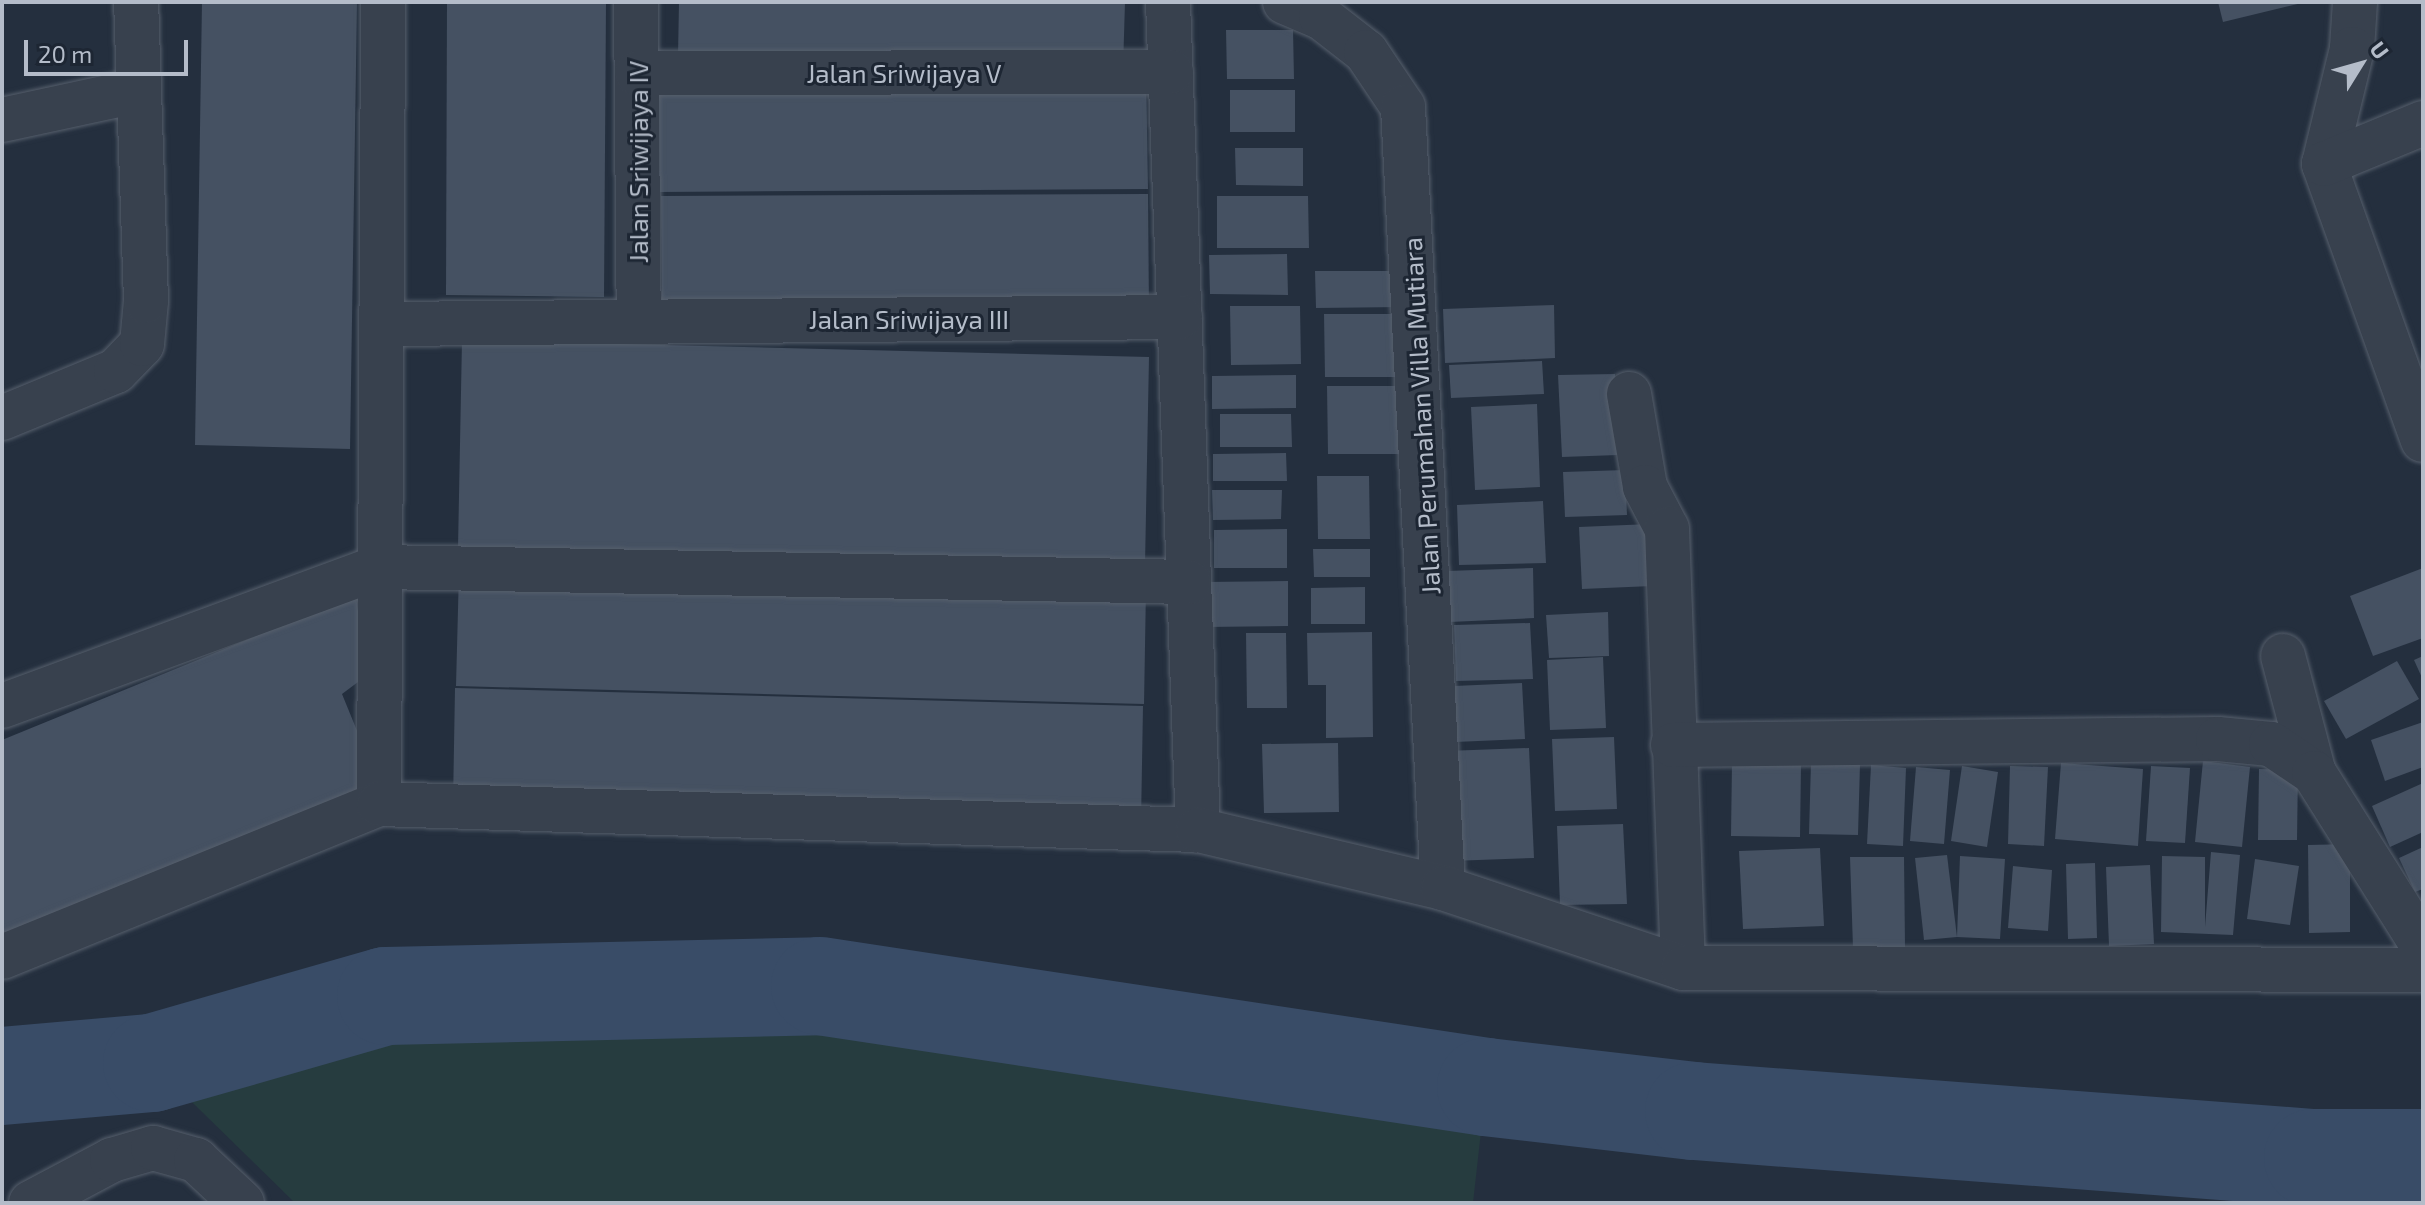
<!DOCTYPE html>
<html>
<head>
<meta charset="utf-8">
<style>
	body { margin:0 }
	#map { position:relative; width:2425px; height:1205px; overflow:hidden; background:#242f3e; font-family:"Exo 2",sans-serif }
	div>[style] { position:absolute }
	.green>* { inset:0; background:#263c3f }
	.river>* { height:98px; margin:-49px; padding:0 49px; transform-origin:49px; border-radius:49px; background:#394c67 }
	.building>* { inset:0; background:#455162 }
	.roads { filter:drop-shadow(0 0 2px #565f6c) drop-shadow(0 0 2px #565f6c) }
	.street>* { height:44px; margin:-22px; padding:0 22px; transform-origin:22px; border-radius:22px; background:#38414e }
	span { translate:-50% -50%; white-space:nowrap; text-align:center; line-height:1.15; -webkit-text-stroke:6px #1d2633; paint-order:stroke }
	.street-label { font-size:26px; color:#b4bcc9 }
	.frame { position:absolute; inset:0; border:4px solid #b4bcc9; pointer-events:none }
	.north { position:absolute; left:2321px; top:24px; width:80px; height:80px; -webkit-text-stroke:6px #1d2633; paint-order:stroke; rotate:53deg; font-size:22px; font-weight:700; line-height:32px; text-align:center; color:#b4bcc9 }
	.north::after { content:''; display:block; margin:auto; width:28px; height:36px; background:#b4bcc9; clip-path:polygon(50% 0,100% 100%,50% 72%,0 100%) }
	.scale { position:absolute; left:24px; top:40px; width:164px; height:36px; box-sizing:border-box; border:4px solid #b4bcc9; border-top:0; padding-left:10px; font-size:24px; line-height:28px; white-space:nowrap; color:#b4bcc9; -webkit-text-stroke:6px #1d2633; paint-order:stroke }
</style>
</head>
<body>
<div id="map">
	<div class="green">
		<div style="clip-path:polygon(820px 986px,1486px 1087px,1473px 1203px,295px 1203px,152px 1063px,386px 996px)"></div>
	</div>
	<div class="river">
		<div style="left:2px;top:1076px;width:151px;rotate:-5deg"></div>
		<div style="left:152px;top:1063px;width:243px;rotate:-16deg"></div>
		<div style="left:386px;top:996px;width:434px;rotate:-1.3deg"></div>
		<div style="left:820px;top:986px;width:674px;rotate:8.62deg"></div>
		<div style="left:1486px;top:1087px;width:209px;rotate:6.6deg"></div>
		<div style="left:1694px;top:1111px;width:621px;rotate:4.34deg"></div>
		<div style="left:2313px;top:1158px;width:110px"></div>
	</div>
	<div class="building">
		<div style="clip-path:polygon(202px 2px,357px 2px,350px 449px,195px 445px)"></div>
		<div style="clip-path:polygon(447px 2px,606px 2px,604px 297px,446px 295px)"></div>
		<div style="clip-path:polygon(679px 2px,1125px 2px,1123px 69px,678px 56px)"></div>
		<div style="clip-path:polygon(2218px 2px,2302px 2px,2302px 3px,2223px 22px)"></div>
		<div style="clip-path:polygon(1226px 30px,1293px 30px,1294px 79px,1227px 79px)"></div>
		<div style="clip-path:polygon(1146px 73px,1148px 189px,660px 192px,659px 76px)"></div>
		<div style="clip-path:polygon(1230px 90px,1295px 90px,1295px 132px,1230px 132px)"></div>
		<div style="clip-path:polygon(1235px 148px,1303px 148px,1303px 186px,1236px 185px)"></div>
		<div style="clip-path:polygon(1148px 194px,1149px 311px,662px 312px,661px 196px)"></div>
		<div style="clip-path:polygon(1217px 196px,1308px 196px,1309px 248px,1217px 248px)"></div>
		<div style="clip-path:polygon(1287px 254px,1288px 295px,1210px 294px,1209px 255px)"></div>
		<div style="clip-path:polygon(1315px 271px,1403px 271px,1403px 307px,1316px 308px)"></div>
		<div style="clip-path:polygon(1554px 305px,1555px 358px,1445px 363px,1443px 309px)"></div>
		<div style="clip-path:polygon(1230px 306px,1300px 306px,1301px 364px,1231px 365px)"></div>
		<div style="clip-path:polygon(1324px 314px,1402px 314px,1402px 377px,1325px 377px)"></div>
		<div style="clip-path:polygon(462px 340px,1149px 357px,1145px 565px,458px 548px)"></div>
		<div style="clip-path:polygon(1542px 361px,1544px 394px,1451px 398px,1449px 365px)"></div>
		<div style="clip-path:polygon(1615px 374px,1618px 455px,1562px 457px,1558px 375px)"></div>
		<div style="clip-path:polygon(1296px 375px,1296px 408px,1212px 409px,1212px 376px)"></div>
		<div style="clip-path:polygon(1327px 386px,1412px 386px,1412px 454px,1328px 454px)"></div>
		<div style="clip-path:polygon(1537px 404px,1540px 487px,1475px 490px,1471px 407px)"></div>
		<div style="clip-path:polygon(1220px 414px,1291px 414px,1292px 447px,1220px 447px)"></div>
		<div style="clip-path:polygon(1286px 453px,1287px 481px,1213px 481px,1213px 454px)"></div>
		<div style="clip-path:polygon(1625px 470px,1627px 515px,1565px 517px,1563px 472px)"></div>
		<div style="clip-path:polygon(1317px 476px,1369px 476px,1370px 539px,1318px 539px)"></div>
		<div style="clip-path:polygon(1212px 490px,1282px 490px,1281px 519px,1213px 520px)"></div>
		<div style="clip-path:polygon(1543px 501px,1546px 563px,1459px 565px,1457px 505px)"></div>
		<div style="clip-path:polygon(1650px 524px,1652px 586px,1582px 589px,1579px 527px)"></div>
		<div style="clip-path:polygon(1287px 529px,1287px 568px,1214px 568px,1214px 530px)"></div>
		<div style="clip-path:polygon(1313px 549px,1370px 549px,1370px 577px,1314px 577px)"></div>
		<div style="clip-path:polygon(1533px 568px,1534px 618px,1450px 622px,1447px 571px)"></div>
		<div style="clip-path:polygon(2423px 568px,2423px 638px,2373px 656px,2350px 596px)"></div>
		<div style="clip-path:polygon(459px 571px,1146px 588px,1144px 704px,456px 686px)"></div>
		<div style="clip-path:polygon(1288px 581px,1288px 626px,1205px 627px,1204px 582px)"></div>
		<div style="clip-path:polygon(1365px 587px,1365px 624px,1311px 624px,1311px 588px)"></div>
		<div style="clip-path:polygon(356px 595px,366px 676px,342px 694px,378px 782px,2px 936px,2px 740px)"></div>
		<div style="clip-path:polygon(1608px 612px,1609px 656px,1549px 658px,1546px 615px)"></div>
		<div style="clip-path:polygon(1530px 623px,1533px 679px,1456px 681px,1454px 625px)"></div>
		<div style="clip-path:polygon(1372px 632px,1373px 737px,1326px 738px,1326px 685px,1308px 685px,1307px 633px)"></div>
		<div style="clip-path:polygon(1246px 633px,1286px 633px,1287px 708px,1247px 708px)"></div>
		<div style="clip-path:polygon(2423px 656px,2423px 680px,2414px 660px)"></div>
		<div style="clip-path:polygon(1603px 657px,1606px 728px,1550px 730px,1547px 660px)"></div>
		<div style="clip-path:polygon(2397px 661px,2419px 699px,2346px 739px,2324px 701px)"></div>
		<div style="clip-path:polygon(1522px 683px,1525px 739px,1455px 742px,1454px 686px)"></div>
		<div style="clip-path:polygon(455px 688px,1143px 706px,1141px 822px,453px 804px)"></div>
		<div style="clip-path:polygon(2423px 722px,2423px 767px,2385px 781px,2371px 740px)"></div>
		<div style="clip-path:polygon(1614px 737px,1617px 809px,1555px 811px,1552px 739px)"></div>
		<div style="clip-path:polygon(1338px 743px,1339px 812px,1264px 813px,1262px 744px)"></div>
		<div style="clip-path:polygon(1529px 748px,1534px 858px,1451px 861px,1446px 751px)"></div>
		<div style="clip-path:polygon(2203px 761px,2250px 767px,2242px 847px,2195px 842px)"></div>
		<div style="clip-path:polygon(1732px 762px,1801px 764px,1800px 837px,1731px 836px)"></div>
		<div style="clip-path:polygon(1811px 762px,1860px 764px,1858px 835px,1809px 834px)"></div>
		<div style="clip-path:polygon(2061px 763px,2143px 769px,2138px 846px,2055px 839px)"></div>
		<div style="clip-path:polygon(1871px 765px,1906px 768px,1903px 846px,1867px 844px)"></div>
		<div style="clip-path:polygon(1962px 766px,1998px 772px,1987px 847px,1951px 841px)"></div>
		<div style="clip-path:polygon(2010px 766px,2048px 767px,2044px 846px,2008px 844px)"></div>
		<div style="clip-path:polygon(2151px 766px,2190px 768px,2185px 843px,2146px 841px)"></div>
		<div style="clip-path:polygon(1916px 767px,1950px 770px,1944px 844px,1910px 841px)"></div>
		<div style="clip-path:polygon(2259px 769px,2298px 770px,2297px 840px,2258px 840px)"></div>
		<div style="clip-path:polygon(2423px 783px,2423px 832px,2390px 847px,2372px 806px)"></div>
		<div style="clip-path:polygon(1623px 824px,1627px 904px,1560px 905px,1557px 826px)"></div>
		<div style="clip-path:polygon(2350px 844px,2350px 932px,2309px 933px,2308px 845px)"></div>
		<div style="clip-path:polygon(2423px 847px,2423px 889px,2415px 892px,2399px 858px)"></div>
		<div style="clip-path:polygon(1820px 848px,1824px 926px,1743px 929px,1739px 851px)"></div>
		<div style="clip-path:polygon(2211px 852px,2240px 855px,2233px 935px,2161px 932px,2162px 856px,2205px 857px,2205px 927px)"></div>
		<div style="clip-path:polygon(1947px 855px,1957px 937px,1924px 940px,1915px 858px)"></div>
		<div style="clip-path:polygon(1960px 856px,2005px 859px,2000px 939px,1957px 937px)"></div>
		<div style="clip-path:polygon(1850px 857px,1904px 857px,1905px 947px,1853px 948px)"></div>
		<div style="clip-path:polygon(2255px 859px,2299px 866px,2290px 925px,2247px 919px)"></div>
		<div style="clip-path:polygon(2095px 863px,2097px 938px,2068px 939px,2066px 864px)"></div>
		<div style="clip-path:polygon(2150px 865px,2154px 944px,2109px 946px,2106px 867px)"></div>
		<div style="clip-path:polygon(2013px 866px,2052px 870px,2048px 931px,2008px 928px)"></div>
	</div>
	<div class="roads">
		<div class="street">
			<div style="left:636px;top:2px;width:320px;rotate:89.5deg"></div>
			<div style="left:1168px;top:2px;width:829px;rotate:87.92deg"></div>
			<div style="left:1285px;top:2px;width:39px;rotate:23deg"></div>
			<div style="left:1321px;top:17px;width:57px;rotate:37.9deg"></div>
			<div style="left:1366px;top:52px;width:66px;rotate:56.1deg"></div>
			<div style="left:1403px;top:107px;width:782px;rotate:87.07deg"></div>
			<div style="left:2355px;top:2px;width:47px;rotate:93.7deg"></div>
			<div style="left:2352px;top:49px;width:118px;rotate:103.7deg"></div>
			<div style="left:2324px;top:164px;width:293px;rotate:70.3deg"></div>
			<div style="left:637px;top:73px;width:534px;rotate:-0.11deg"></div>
			<div style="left:2px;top:120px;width:137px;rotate:-12.2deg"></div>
			<div style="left:2324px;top:164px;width:107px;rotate:-22.5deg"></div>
			<div style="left:383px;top:324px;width:797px;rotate:-0.5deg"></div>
			<div style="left:1629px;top:394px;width:94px;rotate:80.2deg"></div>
			<div style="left:1645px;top:487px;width:47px;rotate:62.4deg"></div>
			<div style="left:1667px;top:529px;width:439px;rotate:87.9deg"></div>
			<div style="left:2px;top:418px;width:123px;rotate:-22.4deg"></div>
			<div style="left:116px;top:371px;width:37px;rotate:-46deg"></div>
			<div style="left:142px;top:344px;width:43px;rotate:-84.7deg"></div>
			<div style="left:146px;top:301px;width:299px;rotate:-91.9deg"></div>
			<div style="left:2283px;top:656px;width:121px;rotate:75.2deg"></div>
			<div style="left:2px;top:706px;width:403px;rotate:-20.2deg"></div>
			<div style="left:380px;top:567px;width:809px;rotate:1.06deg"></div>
			<div style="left:1673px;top:745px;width:545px;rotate:-0.63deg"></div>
			<div style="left:2218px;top:739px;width:53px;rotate:5.4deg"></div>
			<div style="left:2271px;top:744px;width:52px;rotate:34deg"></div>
			<div style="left:2314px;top:773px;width:204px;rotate:57.8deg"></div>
			<div style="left:379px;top:804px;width:802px;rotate:-89.71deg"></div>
			<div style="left:2px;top:957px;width:407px;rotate:-22.1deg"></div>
			<div style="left:379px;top:804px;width:819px;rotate:1.82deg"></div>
			<div style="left:1198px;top:830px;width:252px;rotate:13.3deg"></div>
			<div style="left:1443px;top:888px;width:253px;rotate:18.4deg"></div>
			<div style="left:1683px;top:968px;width:740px;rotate:0.15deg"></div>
			<div style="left:31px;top:1203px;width:92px;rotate:-28deg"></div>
			<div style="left:112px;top:1160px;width:43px;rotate:-16.3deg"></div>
			<div style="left:153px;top:1148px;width:45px;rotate:15.6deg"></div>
			<div style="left:196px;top:1160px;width:63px;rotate:43.1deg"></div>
		</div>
	</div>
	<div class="street-label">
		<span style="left:904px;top:73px">Jalan Sriwijaya V</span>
		<span style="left:638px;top:162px;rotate:-90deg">Jalan Sriwijaya IV</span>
		<span style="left:909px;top:319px">Jalan Sriwijaya III</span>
		<span style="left:1421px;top:416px;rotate:-93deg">Jalan Perumahan Villa Mutiara</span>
	</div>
	<div class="frame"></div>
	<div class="north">U</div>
	<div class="scale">20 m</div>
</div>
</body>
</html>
